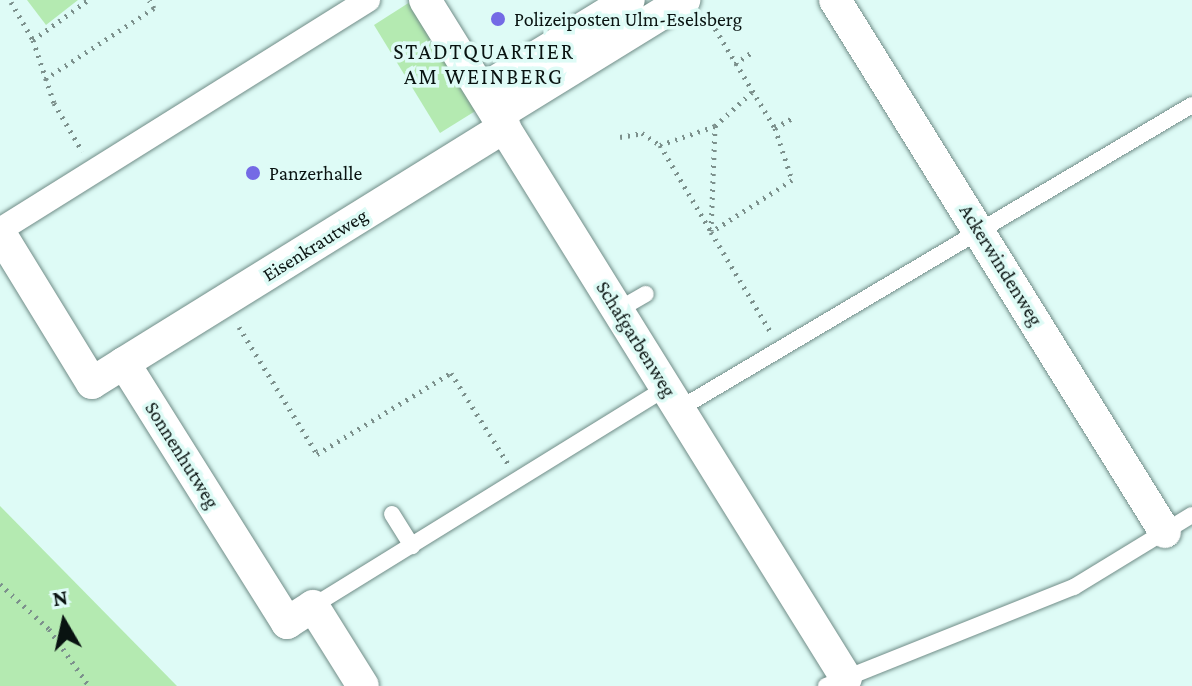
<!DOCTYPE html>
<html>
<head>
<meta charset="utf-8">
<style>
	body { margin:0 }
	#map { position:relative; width:1192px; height:686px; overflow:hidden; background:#defbf6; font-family:"Crimson Pro",serif }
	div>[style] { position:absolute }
	.green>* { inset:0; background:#b4eab1 }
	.path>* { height:5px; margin-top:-2.5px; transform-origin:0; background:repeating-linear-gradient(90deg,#7c908c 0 2px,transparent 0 8px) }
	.roads { filter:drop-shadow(0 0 2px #718d88) drop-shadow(0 0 2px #718d88) }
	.service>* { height:16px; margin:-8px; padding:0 8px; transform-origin:8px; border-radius:8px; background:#fff }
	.pedestrian>* { height:24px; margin:-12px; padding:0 12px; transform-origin:12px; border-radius:12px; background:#fff }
	.minor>* { height:32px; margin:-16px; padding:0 16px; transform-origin:16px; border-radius:16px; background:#fff }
	.dots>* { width:22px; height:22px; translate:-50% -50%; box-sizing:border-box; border:4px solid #defbf6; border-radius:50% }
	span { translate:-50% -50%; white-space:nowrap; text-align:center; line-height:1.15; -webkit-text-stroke:7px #defbf6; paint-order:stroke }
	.poi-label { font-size:20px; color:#091311 }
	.left { translate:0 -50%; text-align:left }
	.street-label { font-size:20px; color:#091311 }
	.neighbourhood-label { font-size:22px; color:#091311; letter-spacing:2px }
	.north { position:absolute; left:24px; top:582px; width:80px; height:80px; -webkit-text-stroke:6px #defbf6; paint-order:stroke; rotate:351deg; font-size:22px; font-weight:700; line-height:32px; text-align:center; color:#091311 }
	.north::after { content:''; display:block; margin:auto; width:28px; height:36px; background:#091311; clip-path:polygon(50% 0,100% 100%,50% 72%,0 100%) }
</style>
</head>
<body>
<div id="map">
	<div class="green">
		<div style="clip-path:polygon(27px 0,78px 0,46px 25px)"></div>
		<div style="clip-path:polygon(410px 2px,477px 110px,440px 133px,374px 25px)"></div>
		<div style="clip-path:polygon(0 506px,177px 686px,0 686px)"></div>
	</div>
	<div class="path">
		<div style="left:11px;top:2px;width:44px;rotate:59.9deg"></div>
		<div style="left:33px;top:40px;width:66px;rotate:71.6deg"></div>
		<div style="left:54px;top:103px;width:56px;rotate:59.7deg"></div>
		<div style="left:707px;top:15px;width:132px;rotate:59deg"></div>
		<div style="left:775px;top:128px;width:55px;rotate:71.9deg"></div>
		<div style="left:792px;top:180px;width:96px;rotate:147.3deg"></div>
		<div style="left:711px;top:232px;width:115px;rotate:59.2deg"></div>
		<div style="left:33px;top:40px;width:68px;rotate:-36deg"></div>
		<div style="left:735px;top:64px;width:19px;rotate:-35deg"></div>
		<div style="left:45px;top:79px;width:130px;rotate:-33.1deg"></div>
		<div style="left:154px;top:8px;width:9px;rotate:-122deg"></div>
		<div style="left:775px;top:128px;width:20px;rotate:-30deg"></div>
		<div style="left:620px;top:137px;width:22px;rotate:-10deg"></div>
		<div style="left:642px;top:133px;width:22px;rotate:34deg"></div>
		<div style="left:660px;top:145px;width:58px;rotate:-19.1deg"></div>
		<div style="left:715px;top:126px;width:50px;rotate:-42.6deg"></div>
		<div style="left:660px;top:145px;width:99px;rotate:59.5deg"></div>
		<div style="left:711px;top:231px;width:105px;rotate:-87.8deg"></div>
		<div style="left:239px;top:327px;width:149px;rotate:58.4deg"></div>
		<div style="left:317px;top:454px;width:157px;rotate:-31.2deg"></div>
		<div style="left:451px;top:373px;width:107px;rotate:57.9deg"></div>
		<div style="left:0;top:584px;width:67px;rotate:42.6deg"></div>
		<div style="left:49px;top:629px;width:70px;rotate:54.9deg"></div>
	</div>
	<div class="roads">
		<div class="service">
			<div style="left:618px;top:310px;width:32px;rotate:-30deg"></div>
			<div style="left:679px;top:409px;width:596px;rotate:-30.65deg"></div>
			<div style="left:392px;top:514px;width:38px;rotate:58deg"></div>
			<div style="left:313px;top:606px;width:415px;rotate:-31.7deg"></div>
			<div style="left:826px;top:686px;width:267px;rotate:-21.8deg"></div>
			<div style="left:1074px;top:587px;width:138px;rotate:-31.4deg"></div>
		</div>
		<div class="pedestrian">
			<div style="left:0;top:230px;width:434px;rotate:-32deg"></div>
		</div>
		<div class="minor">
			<div style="left:425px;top:0;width:798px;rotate:58.16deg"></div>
			<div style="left:835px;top:0;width:626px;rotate:58.19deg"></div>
			<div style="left:482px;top:90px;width:172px;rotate:-31.5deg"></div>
			<div style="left:497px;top:115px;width:220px;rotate:-31.6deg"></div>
			<div style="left:0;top:233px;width:176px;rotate:58.5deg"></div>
			<div style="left:92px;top:383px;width:38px;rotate:-32deg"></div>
			<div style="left:124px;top:363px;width:307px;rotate:57.9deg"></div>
			<div style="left:287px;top:623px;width:31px;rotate:-33deg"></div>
			<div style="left:313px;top:606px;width:94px;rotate:58deg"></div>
			<div style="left:124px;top:363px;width:448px;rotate:-31.8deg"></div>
		</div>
	</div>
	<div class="dots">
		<div style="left:498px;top:19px;background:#746ae5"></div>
		<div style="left:253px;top:173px;background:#746ae5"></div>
	</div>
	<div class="poi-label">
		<span class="left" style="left:514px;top:19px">Polizeiposten Ulm-Eselsberg</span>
		<span class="left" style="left:269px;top:173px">Panzerhalle</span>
	</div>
	<div class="street-label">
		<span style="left:315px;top:245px;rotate:-32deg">Eisenkrautweg</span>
		<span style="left:1001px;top:265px;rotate:58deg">Ackerwindenweg</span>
		<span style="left:636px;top:339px;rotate:58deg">Schafgarbenweg</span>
		<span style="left:182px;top:455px;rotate:58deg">Sonnenhutweg</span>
	</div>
	<div class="neighbourhood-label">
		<span style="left:484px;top:64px">STADTQUARTIER<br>AM WEINBERG</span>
	</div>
	<div class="north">N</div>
</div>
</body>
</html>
